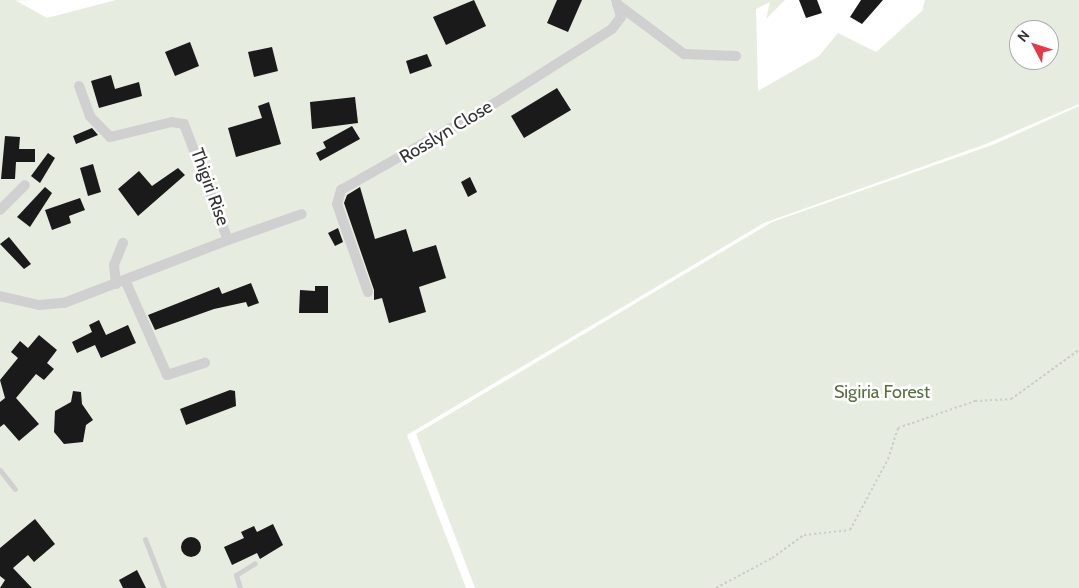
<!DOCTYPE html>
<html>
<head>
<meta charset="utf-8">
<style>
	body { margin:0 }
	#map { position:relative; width:1079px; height:588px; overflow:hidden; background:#fff; font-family:Cabin,sans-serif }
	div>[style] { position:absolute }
	.green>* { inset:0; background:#e6ecdf }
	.building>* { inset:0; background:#1a1a1a }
	.round { border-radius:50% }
	.path>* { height:2px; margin-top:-1px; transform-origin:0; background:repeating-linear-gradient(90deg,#cdcdcd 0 2.5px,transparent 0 5px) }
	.service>* { height:5px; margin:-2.5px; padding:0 2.5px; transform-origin:2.5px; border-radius:2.5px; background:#d0d0d0 }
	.minor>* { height:10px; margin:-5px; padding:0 5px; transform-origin:5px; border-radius:5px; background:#d0d0d0 }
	span { translate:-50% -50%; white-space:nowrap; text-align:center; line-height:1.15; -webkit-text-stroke:5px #fff; paint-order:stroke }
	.street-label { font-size:18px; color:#333 }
	.park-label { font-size:18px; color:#56703f }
	.north { position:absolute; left:1009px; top:20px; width:50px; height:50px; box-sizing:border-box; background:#fff; border:1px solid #adadad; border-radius:50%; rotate:310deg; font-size:14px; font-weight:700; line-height:20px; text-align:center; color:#333 }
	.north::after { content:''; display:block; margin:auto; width:18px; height:22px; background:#e63946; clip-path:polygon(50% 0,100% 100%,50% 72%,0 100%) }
</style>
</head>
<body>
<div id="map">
	<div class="green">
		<div style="clip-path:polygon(evenodd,0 0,15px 0,47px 18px,116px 0,785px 0,766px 19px,770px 2px,756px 9px,758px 91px,819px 56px,838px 33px,876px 52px,922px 11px,925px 0,1079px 0,1079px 104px,986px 144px,764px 223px,407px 435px,466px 588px,0 588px,0 0,1019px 30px,1049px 30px,1049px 60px,1019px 60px,1019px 30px)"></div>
		<div style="clip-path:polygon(1079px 106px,1079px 588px,475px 588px,416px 434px,772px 222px,995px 144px)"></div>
	</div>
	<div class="building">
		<div style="clip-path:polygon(474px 0,486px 26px,446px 45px,433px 17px)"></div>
		<div style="clip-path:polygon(557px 0,582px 0,568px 32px,547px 23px)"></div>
		<div style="clip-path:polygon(799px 0,817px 0,822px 13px,806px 18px)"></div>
		<div style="clip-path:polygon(861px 0,883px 0,862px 24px,850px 17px)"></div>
		<div style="clip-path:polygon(190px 42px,199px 66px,175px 76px,165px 52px)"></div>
		<div style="clip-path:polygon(272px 47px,278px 71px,254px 77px,248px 52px)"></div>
		<div style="clip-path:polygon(427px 54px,432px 66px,410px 74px,406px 61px)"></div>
		<div style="clip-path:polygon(111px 75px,115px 89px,139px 82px,142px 96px,99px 108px,91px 81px)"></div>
		<div style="clip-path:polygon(557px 88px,571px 110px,524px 138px,511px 116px)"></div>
		<div style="clip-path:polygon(355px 97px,358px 123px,312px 129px,310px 102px)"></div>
		<div style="clip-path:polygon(269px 102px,281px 144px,236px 157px,228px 128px,262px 118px,258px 106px)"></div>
		<div style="clip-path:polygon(352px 126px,360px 139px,320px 161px,316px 153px,326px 148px,323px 142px)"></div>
		<div style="clip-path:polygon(92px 128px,98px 135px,76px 144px,73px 136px)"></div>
		<div style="clip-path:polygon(5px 136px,20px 137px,19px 149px,35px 149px,35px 162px,16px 162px,15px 179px,1px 179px)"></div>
		<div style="clip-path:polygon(48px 153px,55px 158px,40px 183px,31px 176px)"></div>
		<div style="clip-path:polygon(93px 164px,101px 192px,88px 196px,80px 168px)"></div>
		<div style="clip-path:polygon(178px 168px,185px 175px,138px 216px,118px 189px,139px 171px,152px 186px)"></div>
		<div style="clip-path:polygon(470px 177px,477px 192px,468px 197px,461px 182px)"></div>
		<div style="clip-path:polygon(45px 187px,52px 193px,30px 227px,17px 217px)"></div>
		<div style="clip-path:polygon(360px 187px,375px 239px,406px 229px,413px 252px,436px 245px,446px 278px,419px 287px,426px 312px,389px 323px,382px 298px,374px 300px,374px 290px,344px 203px,347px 195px)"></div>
		<div style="clip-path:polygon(80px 198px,85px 210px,69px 216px,71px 223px,52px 230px,45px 210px)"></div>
		<div style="clip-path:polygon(338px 228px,343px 242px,335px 246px,328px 233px)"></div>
		<div style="clip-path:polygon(9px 237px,31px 264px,24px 269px,0 244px)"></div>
		<div style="clip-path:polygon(251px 283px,259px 303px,248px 307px,246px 302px,214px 309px,155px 330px,148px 315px,219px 287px,222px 294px)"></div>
		<div style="clip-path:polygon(315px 286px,328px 286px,328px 313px,299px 313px,300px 290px,315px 291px)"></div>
		<div style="clip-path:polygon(99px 320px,106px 335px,128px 325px,136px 343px,101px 358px,95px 345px,77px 353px,72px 342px,92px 332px,89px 325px)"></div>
		<div style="clip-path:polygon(39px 335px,57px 350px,47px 363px,54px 369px,44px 380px,36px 374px,16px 398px,39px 424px,19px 441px,4px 424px,0 427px,0 402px,5px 398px,0 380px,18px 358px,11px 352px,20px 341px,28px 348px)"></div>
		<div style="clip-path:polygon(230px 390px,235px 391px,236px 406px,186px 425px,180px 409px)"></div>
		<div style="clip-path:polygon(73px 391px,81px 392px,82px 404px,93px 420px,86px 425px,83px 442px,64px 444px,54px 432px,55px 411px,71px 402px)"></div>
		<div style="clip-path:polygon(35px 519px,55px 544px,34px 562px,28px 555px,13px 568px,32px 588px,0 588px,5px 580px,0 576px,0 548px)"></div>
		<div style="clip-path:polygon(273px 524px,283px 545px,260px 559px,257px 553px,232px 565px,224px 547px,244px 538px,241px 532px,254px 526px,257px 532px)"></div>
		<div class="round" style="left:181px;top:537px;width:20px;height:20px"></div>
		<div style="clip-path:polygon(137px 570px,146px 588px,123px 588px,119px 580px)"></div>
	</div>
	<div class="path">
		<div style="left:716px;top:588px;width:64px;rotate:-28.2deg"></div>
		<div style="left:772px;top:558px;width:39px;rotate:-36deg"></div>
		<div style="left:804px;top:535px;width:46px;rotate:-6.2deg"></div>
		<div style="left:850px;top:530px;width:81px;rotate:-61.8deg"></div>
		<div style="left:888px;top:459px;width:33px;rotate:-72deg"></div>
		<div style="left:898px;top:428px;width:82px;rotate:-19.3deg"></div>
		<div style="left:975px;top:401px;width:36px;rotate:-3deg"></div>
		<div style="left:1011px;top:399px;width:84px;rotate:-35.8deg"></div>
	</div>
	<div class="service">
		<div style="left:0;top:470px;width:24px;rotate:52deg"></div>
		<div style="left:145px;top:539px;width:53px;rotate:68.8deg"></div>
		<div style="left:240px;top:588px;width:14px;rotate:-107deg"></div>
		<div style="left:236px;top:575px;width:22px;rotate:-32deg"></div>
	</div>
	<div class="minor">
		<div style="left:617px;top:4px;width:84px;rotate:36.7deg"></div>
		<div style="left:684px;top:54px;width:52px;rotate:2.2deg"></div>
		<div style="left:0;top:210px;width:35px;rotate:-45deg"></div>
		<div style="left:228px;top:240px;width:78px;rotate:-19.4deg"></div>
		<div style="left:125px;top:280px;width:104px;rotate:66.1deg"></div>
		<div style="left:167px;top:375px;width:40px;rotate:-18deg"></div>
		<div style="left:116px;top:284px;width:19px;rotate:-96deg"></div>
		<div style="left:114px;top:265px;width:24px;rotate:-68deg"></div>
		<div style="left:368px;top:292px;width:93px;rotate:-109.4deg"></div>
		<div style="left:337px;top:204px;width:15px;rotate:-74deg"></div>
		<div style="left:341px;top:190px;width:177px;rotate:-29.5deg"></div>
		<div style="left:495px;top:103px;width:138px;rotate:-32.3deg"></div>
		<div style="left:612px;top:29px;width:15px;rotate:-53deg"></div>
		<div style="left:621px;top:17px;width:18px;rotate:-106deg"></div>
		<div style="left:0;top:296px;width:40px;rotate:13deg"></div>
		<div style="left:39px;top:305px;width:25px;rotate:-5deg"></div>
		<div style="left:64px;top:303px;width:176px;rotate:-21deg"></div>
		<div style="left:228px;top:240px;width:124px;rotate:-110.8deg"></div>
		<div style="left:184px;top:124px;width:12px;rotate:-171deg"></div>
		<div style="left:172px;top:122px;width:64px;rotate:166.4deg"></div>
		<div style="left:110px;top:137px;width:29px;rotate:-134deg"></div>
		<div style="left:90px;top:116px;width:32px;rotate:-110deg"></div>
	</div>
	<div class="street-label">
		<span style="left:446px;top:132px;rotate:-31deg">Rosslyn Close</span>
		<span style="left:210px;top:187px;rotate:70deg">Thigiri Rise</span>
	</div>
	<div class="park-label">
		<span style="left:882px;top:392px">Sigiria Forest</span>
	</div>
	<div class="north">N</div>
</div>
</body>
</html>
